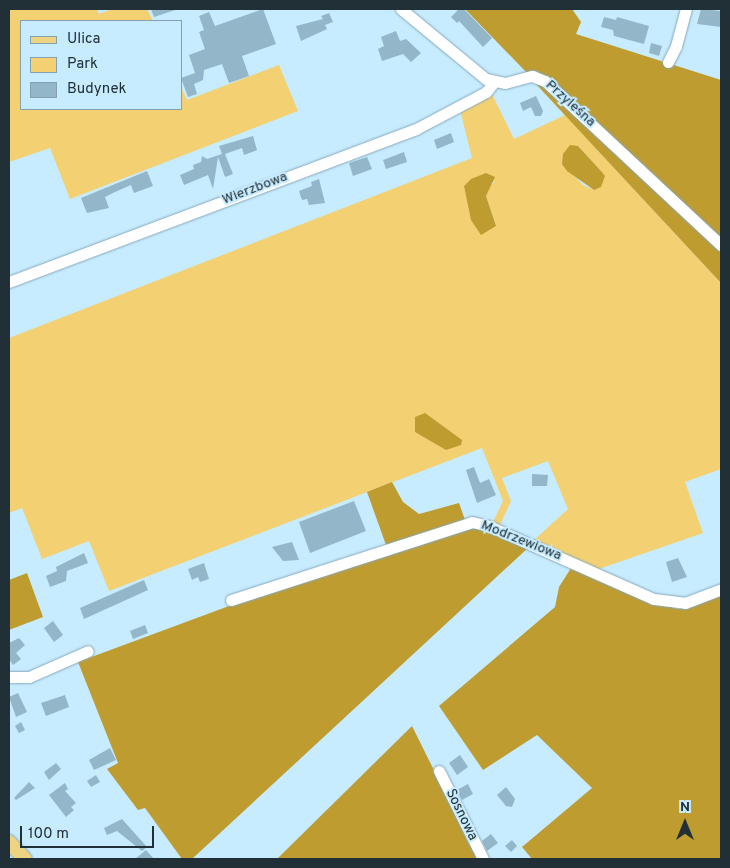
<!DOCTYPE html>
<html>
<head>
<meta charset="utf-8">
<style>
	body { margin:0 }
	#map { position:relative; width:730px; height:868px; overflow:hidden; background:#c7ebff; font-family:Overpass,sans-serif }
	div>[style] { position:absolute }
	.green>* { inset:0; background:#f3d173 }
	.forest>* { inset:0; background:#bf9c2f }
	.building>* { inset:0; background:#93b6c9 }
	.roads { filter:drop-shadow(0 0 1px #86a9bb) drop-shadow(0 0 1px #86a9bb) }
	.minor>* { height:11px; margin:-5.5px; padding:0 5.5px; transform-origin:5.5px; border-radius:5.5px; background:#fff }
	.major>* { height:14px; margin:-7px; padding:0 7px; transform-origin:7px; border-radius:7px; background:#edd483 }
	span { translate:-50% -50%; white-space:nowrap; text-align:center; line-height:1.15; -webkit-text-stroke:4px #c7ebff; paint-order:stroke }
	.street-label { font-size:14px; color:#212f36 }
	.frame { position:absolute; inset:0; border:10px solid #212f36; pointer-events:none }
	.legend { position:absolute; left:20px; top:20px; width:162px; height:90px; box-sizing:border-box; background:#c7ebff; border:1px solid #85a0af; margin:0; padding:6px 9px; list-style:none; font-size:15px; color:#212f36 }
	.legend li { display:flex; align-items:center; gap:10px; height:25px }
	.legend b { width:25px; border:1px solid #85a0af }
	.north { position:absolute; left:660px; top:798px; width:50px; height:50px; -webkit-text-stroke:4px #c7ebff; paint-order:stroke; rotate:0deg; font-size:14px; font-weight:700; line-height:20px; text-align:center; color:#212f36 }
	.north::after { content:''; display:block; margin:auto; width:18px; height:22px; background:#212f36; clip-path:polygon(50% 0,100% 100%,50% 72%,0 100%) }
	.scale { position:absolute; left:20px; top:826px; width:134px; height:22px; box-sizing:border-box; border:2px solid #212f36; border-top:0; padding-left:6px; font-size:15px; line-height:18px; white-space:nowrap; color:#212f36; -webkit-text-stroke:4px #c7ebff; paint-order:stroke }
</style>
</head>
<body>
<div id="map">
	<div class="green">
		<div style="clip-path:polygon(9px 9px,97px 9px,99px 14px,112px 9px,147px 9px,153px 21px,21px 21px,21px 109px,181px 109px,181px 87px,187px 100px,279px 65px,298px 111px,70px 199px,50px 148px,9px 162px)"></div>
		<div style="clip-path:polygon(evenodd,492px 94px,514px 139px,565px 115px,721px 283px,721px 469px,685px 482px,703px 533px,593px 571px,533px 541px,568px 509px,548px 461px,502px 478px,511px 501px,500px 525px,493px 522px,503px 501px,482px 448px,109px 591px,89px 541px,42px 559px,22px 508px,9px 513px,9px 338px,472px 158px,460px 110px,492px 94px,578px 146px,601px 171px,594px 190px,583px 185px,563px 164px,563px 154px,578px 146px,492px 94px,495px 181px,487px 189px,486px 196px,496px 226px,464px 186px,495px 181px)"></div>
	</div>
	<div class="forest">
		<div style="clip-path:polygon(465px 9px,572px 9px,581px 22px,576px 34px,721px 80px,721px 241px,546px 79px,536px 71px,528px 74px)"></div>
		<div style="clip-path:polygon(540px 81px,721px 252px,721px 283px,535px 83px)"></div>
		<div style="clip-path:polygon(570px 145px,578px 146px,601px 171px,605px 176px,601px 187px,594px 190px,567px 171px,562px 164px,563px 154px)"></div>
		<div style="clip-path:polygon(486px 173px,495px 177px,486px 196px,496px 226px,481px 235px,471px 220px,464px 186px,471px 179px)"></div>
		<div style="clip-path:polygon(425px 413px,462px 440px,461px 445px,446px 450px,415px 432px,415px 417px)"></div>
		<div style="clip-path:polygon(392px 482px,403px 502px,419px 514px,459px 503px,465px 520px,386px 545px,367px 492px)"></div>
		<div style="clip-path:polygon(477px 524px,529px 547px,192px 859px,182px 859px,145px 808px,138px 810px,107px 769px,118px 763px,78px 662px,229px 606px)"></div>
		<div style="clip-path:polygon(571px 568px,629px 594px,678px 609px,721px 593px,721px 859px,532px 859px,522px 847px,592px 788px,537px 735px,483px 770px,439px 706px,555px 607px,559px 587px)"></div>
		<div style="clip-path:polygon(27px 573px,43px 617px,9px 630px,9px 580px)"></div>
		<div style="clip-path:polygon(412px 726px,478px 859px,277px 859px)"></div>
	</div>
	<div class="building">
		<div style="clip-path:polygon(151px 9px,175px 9px,175px 10px,154px 17px)"></div>
		<div style="clip-path:polygon(263px 9px,276px 44px,242px 56px,249px 76px,229px 83px,222px 64px,204px 70px,203px 80px,194px 84px,197px 94px,188px 97px,181px 78px,195px 73px,189px 55px,205px 49px,199px 32px,204px 30px,199px 16px,209px 12px,215px 26px)"></div>
		<div style="clip-path:polygon(459px 9px,464px 9px,492px 38px,483px 47px,459px 21px,457px 23px,451px 17px)"></div>
		<div style="clip-path:polygon(701px 9px,721px 11px,721px 27px,697px 24px)"></div>
		<div style="clip-path:polygon(329px 13px,333px 22px,325px 25px,327px 29px,301px 41px,296px 26px,323px 19px,321px 16px)"></div>
		<div style="clip-path:polygon(604px 17px,616px 20px,617px 17px,649px 26px,644px 44px,614px 36px,613px 30px,601px 27px)"></div>
		<div style="clip-path:polygon(396px 31px,400px 41px,406px 39px,421px 53px,411px 62px,403px 54px,382px 61px,378px 49px,384px 46px,381px 37px)"></div>
		<div style="clip-path:polygon(651px 43px,662px 46px,659px 56px,649px 53px)"></div>
		<div style="clip-path:polygon(536px 96px,543px 111px,541px 116px,535px 116px,531px 107px,523px 111px,520px 103px)"></div>
		<div style="clip-path:polygon(451px 133px,454px 142px,437px 149px,434px 140px)"></div>
		<div style="clip-path:polygon(253px 136px,257px 150px,244px 155px,242px 148px,225px 154px,233px 174px,225px 177px,218px 157px,213px 189px,208px 175px,184px 185px,180px 175px,194px 169px,193px 165px,201px 162px,202px 156px,207px 159px,222px 154px,219px 146px)"></div>
		<div style="clip-path:polygon(404px 152px,407px 162px,386px 169px,383px 160px)"></div>
		<div style="clip-path:polygon(367px 157px,372px 169px,353px 176px,349px 163px)"></div>
		<div style="clip-path:polygon(147px 171px,153px 186px,134px 193px,131px 185px,115px 192px,105px 197px,109px 208px,87px 213px,81px 198px)"></div>
		<div style="clip-path:polygon(319px 179px,325px 203px,309px 205px,307px 199px,302px 200px,299px 191px,312px 186px,311px 182px)"></div>
		<div style="clip-path:polygon(474px 467px,480px 483px,489px 479px,496px 495px,477px 503px,466px 470px)"></div>
		<div style="clip-path:polygon(532px 474px,548px 475px,547px 486px,532px 486px)"></div>
		<div style="clip-path:polygon(354px 501px,366px 531px,310px 553px,299px 522px)"></div>
		<div style="clip-path:polygon(292px 542px,299px 560px,283px 561px,272px 547px)"></div>
		<div style="clip-path:polygon(84px 553px,88px 563px,67px 571px,66px 581px,50px 587px,46px 576px,57px 571px,56px 567px)"></div>
		<div style="clip-path:polygon(678px 558px,687px 577px,672px 582px,666px 562px)"></div>
		<div style="clip-path:polygon(204px 563px,209px 579px,200px 582px,198px 577px,192px 580px,188px 569px)"></div>
		<div style="clip-path:polygon(144px 580px,148px 590px,84px 619px,80px 608px)"></div>
		<div style="clip-path:polygon(53px 621px,63px 635px,54px 642px,44px 628px)"></div>
		<div style="clip-path:polygon(145px 625px,148px 633px,133px 639px,130px 631px)"></div>
		<div style="clip-path:polygon(19px 638px,25px 645px,16px 653px,21px 659px,13px 665px,9px 659px,9px 643px)"></div>
		<div style="clip-path:polygon(18px 693px,27px 712px,16px 717px,9px 697px)"></div>
		<div style="clip-path:polygon(65px 695px,69px 707px,46px 716px,41px 703px)"></div>
		<div style="clip-path:polygon(21px 722px,25px 730px,19px 733px,15px 726px)"></div>
		<div style="clip-path:polygon(110px 748px,116px 760px,94px 770px,89px 760px)"></div>
		<div style="clip-path:polygon(460px 755px,468px 767px,457px 775px,449px 763px)"></div>
		<div style="clip-path:polygon(56px 763px,61px 769px,49px 780px,44px 772px)"></div>
		<div style="clip-path:polygon(96px 775px,100px 782px,91px 787px,87px 781px)"></div>
		<div style="clip-path:polygon(29px 782px,35px 788px,16px 800px,14px 798px)"></div>
		<div style="clip-path:polygon(65px 783px,68px 789px,65px 791px,76px 803px,71px 807px,74px 810px,66px 817px,49px 795px)"></div>
		<div style="clip-path:polygon(468px 784px,473px 794px,462px 800px,457px 790px)"></div>
		<div style="clip-path:polygon(506px 787px,515px 799px,512px 807px,506px 806px,497px 795px)"></div>
		<div style="clip-path:polygon(122px 819px,147px 847px,142px 851px,117px 831px,107px 835px,104px 828px)"></div>
		<div style="clip-path:polygon(491px 834px,498px 843px,487px 851px,482px 841px)"></div>
		<div style="clip-path:polygon(512px 840px,517px 846px,511px 852px,505px 846px)"></div>
		<div style="clip-path:polygon(146px 850px,154px 859px,135px 859px)"></div>
	</div>
	<div class="roads">
		<div class="minor">
			<div style="left:401px;top:9px;width:110px;rotate:39.5deg"></div>
			<div style="left:486px;top:79px;width:19px;rotate:12deg"></div>
			<div style="left:505px;top:83px;width:28px;rotate:-15deg"></div>
			<div style="left:532px;top:76px;width:14px;rotate:21deg"></div>
			<div style="left:545px;top:81px;width:241px;rotate:43deg"></div>
			<div style="left:668px;top:62px;width:18px;rotate:-63deg"></div>
			<div style="left:676px;top:46px;width:38px;rotate:-75deg"></div>
			<div style="left:9px;top:282px;width:435px;rotate:-20.6deg"></div>
			<div style="left:416px;top:129px;width:79px;rotate:-27.9deg"></div>
			<div style="left:486px;top:92px;width:13px;rotate:-51deg"></div>
			<div style="left:231px;top:600px;width:253px;rotate:-17.9deg"></div>
			<div style="left:472px;top:522px;width:17px;rotate:13deg"></div>
			<div style="left:489px;top:526px;width:180px;rotate:23.9deg"></div>
			<div style="left:654px;top:599px;width:31px;rotate:7deg"></div>
			<div style="left:685px;top:603px;width:39px;rotate:-21deg"></div>
			<div style="left:9px;top:677px;width:20px"></div>
			<div style="left:29px;top:677px;width:64px;rotate:-23.8deg"></div>
			<div style="left:439px;top:771px;width:98px;rotate:63.4deg"></div>
		</div>
		<div class="major">
			<div style="left:9px;top:842px;width:23px;rotate:47deg"></div>
		</div>
	</div>
	<div class="street-label">
		<span style="left:570px;top:104px;rotate:42deg">Przyleśna</span>
		<span style="left:255px;top:189px;rotate:-21deg">Wierzbowa</span>
		<span style="left:521px;top:541px;rotate:22deg">Modrzewiowa</span>
		<span style="left:461px;top:815px;rotate:64deg">Sosnowa</span>
	</div>
	<div class="frame"></div>
	<ul class="legend">
	<li><b style="height:6px;background:#edd483"></b>Ulica</li>
	<li><b style="height:14px;background:#f3d173"></b>Park</li>
	<li><b style="height:14px;background:#93b6c9"></b>Budynek</li>
	</ul>
	<div class="north">N</div>
	<div class="scale">100 m</div>
</div>
</body>
</html>
